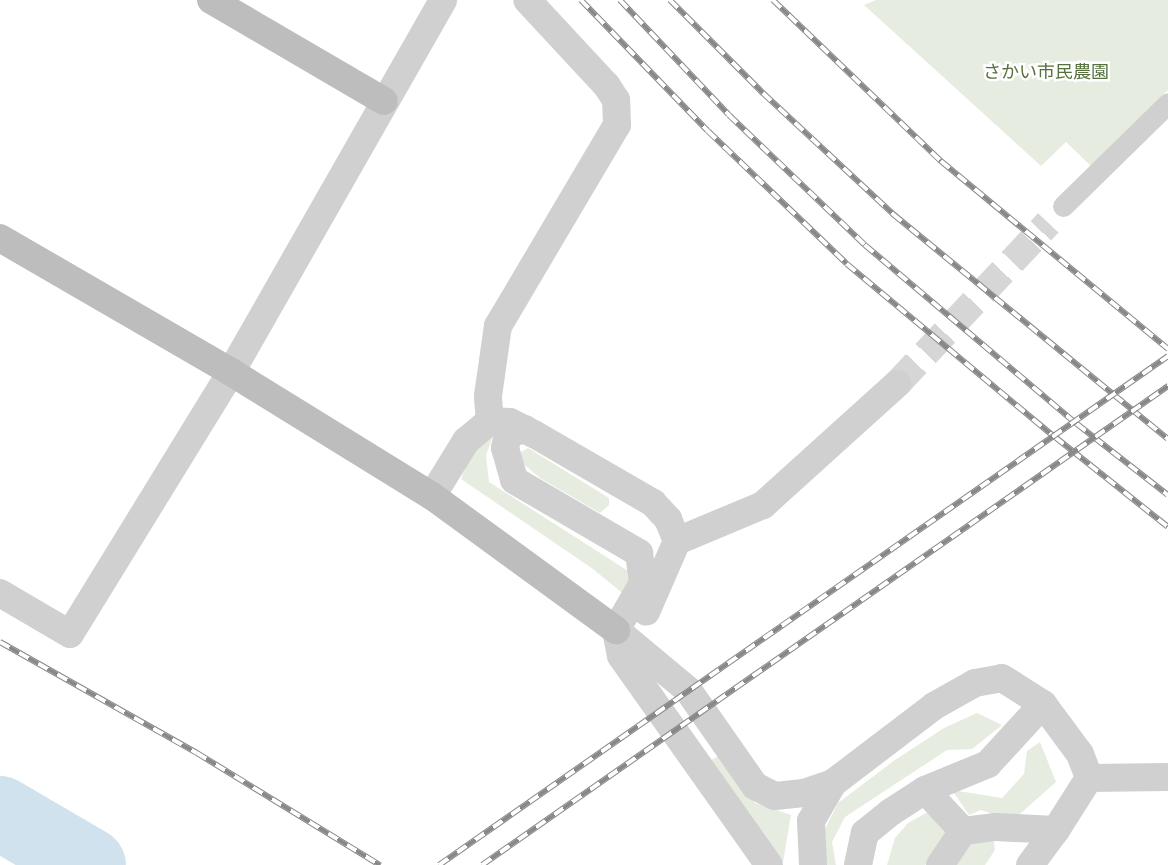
<!DOCTYPE html>
<html>
<head>
<meta charset="utf-8">
<style>
	body { margin:0 }
	#map { position:relative; width:1168px; height:865px; overflow:hidden; background:#fff; font-family:"Fira Sans","Noto Sans JP",sans-serif }
	div>[style] { position:absolute }
	.green>* { inset:0; background:#e6ecdf }
	.river>* { height:74px; margin:-37px; padding:0 37px; transform-origin:37px; border-radius:37px; background:#cfe2ee }
	.street-tunnel>* { height:28px; margin-top:-14px; transform-origin:0; background:repeating-linear-gradient(90deg,#d6d6d6 0 28px,transparent 0 42px) }
	.lane>* { height:21px; margin:-10.5px; padding:0 10.5px; transform-origin:10.5px; border-radius:10.5px; background:#d0d0d0 }
	.street>* { height:28px; margin:-14px; padding:0 14px; transform-origin:14px; border-radius:14px; background:#d0d0d0 }
	.secondary>* { height:28px; margin:-14px; padding:0 14px; transform-origin:14px; border-radius:14px; background:#bdbdbd }
	.rail>* { height:5.5px; margin-top:-2.75px; transform-origin:0; background:repeating-linear-gradient(90deg,#fff 0 11px,#888 0 22px); box-sizing:border-box; border-block:1px solid #888 }
	span { translate:-50% -50%; white-space:nowrap; text-align:center; line-height:1.15; -webkit-text-stroke:5px #fff; paint-order:stroke }
	.park-label { font-size:18px; color:#56703f }
</style>
</head>
<body>
<div id="map">
	<div class="green">
		<div style="clip-path:polygon(876px 0,1168px 0,1168px 90px,1091px 166px,1066px 142px,1041px 166px,864px 5px)"></div>
		<div style="clip-path:polygon(493px 436px,486px 455px,489px 482px,633px 574px,626px 590px,621px 592px,593px 569px,461px 479px,470px 454px)"></div>
		<div style="clip-path:polygon(528px 448px,609px 498px,609px 505px,600px 513px,540px 478px,519px 460px,521px 452px)"></div>
		<div style="clip-path:polygon(977px 713px,1002px 725px,972px 749px,947px 750px,845px 817px,832px 842px,836px 865px,826px 865px,822px 835px,838px 803px,895px 760px,944px 728px)"></div>
		<div style="clip-path:polygon(1040px 742px,1056px 782px,1012px 821px,981px 810px,969px 815px,952px 790px,1002px 798px,1024px 774px,1027px 751px)"></div>
		<div style="clip-path:polygon(720px 755px,755px 803px,791px 815px,783px 862px,708px 762px)"></div>
		<div style="clip-path:polygon(926px 813px,936px 814px,948px 830px,925px 865px,887px 865px,895px 838px,908px 823px)"></div>
		<div style="clip-path:polygon(988px 834px,994px 842px,995px 850px,985px 865px,956px 865px,974px 841px)"></div>
	</div>
	<div class="river">
		<div style="left:0;top:813px;width:103px;rotate:30.3deg"></div>
	</div>
	<div class="street-tunnel">
		<div style="left:897px;top:384px;width:221px;rotate:-46.8deg"></div>
	</div>
	<div class="lane">
		<div style="left:1063px;top:206px;width:147px;rotate:-44.4deg"></div>
	</div>
	<div class="street">
		<div style="left:490px;top:421px;width:25px;rotate:-95deg"></div>
		<div style="left:488px;top:396px;width:71px;rotate:-81.9deg"></div>
		<div style="left:498px;top:326px;width:234px;rotate:-59.4deg"></div>
		<div style="left:617px;top:125px;width:25px;rotate:-92deg"></div>
		<div style="left:616px;top:100px;width:17px;rotate:-123deg"></div>
		<div style="left:607px;top:86px;width:117px;rotate:-132.9deg"></div>
		<div style="left:525px;top:429px;width:18px;rotate:164deg"></div>
		<div style="left:508px;top:434px;width:14px;rotate:102deg"></div>
		<div style="left:505px;top:448px;width:33px;rotate:74deg"></div>
		<div style="left:514px;top:480px;width:145px;rotate:30.3deg"></div>
		<div style="left:639px;top:553px;width:30px;rotate:82deg"></div>
		<div style="left:643px;top:583px;width:54px;rotate:119.9deg"></div>
		<div style="left:616px;top:630px;width:26px;rotate:79deg"></div>
		<div style="left:621px;top:656px;width:256px;rotate:54.7deg"></div>
		<div style="left:432px;top:496px;width:65px;rotate:-58.3deg"></div>
		<div style="left:466px;top:441px;width:31px;rotate:-40deg"></div>
		<div style="left:490px;top:421px;width:20px;rotate:3deg"></div>
		<div style="left:510px;top:422px;width:27px;rotate:27deg"></div>
		<div style="left:534px;top:434px;width:138px;rotate:30.1deg"></div>
		<div style="left:653px;top:503px;width:22px;rotate:47deg"></div>
		<div style="left:668px;top:519px;width:24px;rotate:68deg"></div>
		<div style="left:677px;top:541px;width:77px;rotate:113.6deg"></div>
		<div style="left:677px;top:541px;width:93px;rotate:-22.7deg"></div>
		<div style="left:763px;top:505px;width:181px;rotate:-42.1deg"></div>
		<div style="left:0;top:593px;width:81px;rotate:30.4deg"></div>
		<div style="left:70px;top:634px;width:308px;rotate:-58.4deg"></div>
		<div style="left:231px;top:372px;width:428px;rotate:-60.3deg"></div>
		<div style="left:616px;top:630px;width:94px;rotate:39.8deg"></div>
		<div style="left:688px;top:690px;width:117px;rotate:55.1deg"></div>
		<div style="left:755px;top:786px;width:22px;rotate:27deg"></div>
		<div style="left:775px;top:796px;width:29px;rotate:-6deg"></div>
		<div style="left:804px;top:793px;width:31px;rotate:-19deg"></div>
		<div style="left:833px;top:783px;width:127px;rotate:-37.3deg"></div>
		<div style="left:934px;top:706px;width:47px;rotate:-29.3deg"></div>
		<div style="left:975px;top:683px;width:27px;rotate:-10deg"></div>
		<div style="left:1002px;top:678px;width:49px;rotate:32.4deg"></div>
		<div style="left:1043px;top:704px;width:62px;rotate:53.5deg"></div>
		<div style="left:1080px;top:754px;width:26px;rotate:69deg"></div>
		<div style="left:1089px;top:778px;width:79px;rotate:-0.7deg"></div>
		<div style="left:925px;top:790px;width:56px;rotate:47.2deg"></div>
		<div style="left:813px;top:865px;width:44px;rotate:-92.6deg"></div>
		<div style="left:811px;top:821px;width:44px;rotate:-59.9deg"></div>
		<div style="left:858px;top:865px;width:33px;rotate:-78deg"></div>
		<div style="left:865px;top:833px;width:33px;rotate:-39deg"></div>
		<div style="left:891px;top:812px;width:40px;rotate:-32.9deg"></div>
		<div style="left:925px;top:790px;width:68px;rotate:-22.4deg"></div>
		<div style="left:988px;top:764px;width:81px;rotate:-47.5deg"></div>
		<div style="left:940px;top:865px;width:41px;rotate:-55.9deg"></div>
		<div style="left:963px;top:831px;width:33px;rotate:-7deg"></div>
		<div style="left:996px;top:827px;width:60px;rotate:2.9deg"></div>
		<div style="left:1030px;top:865px;width:44px;rotate:-53.4deg"></div>
		<div style="left:1056px;top:830px;width:62px;rotate:-57.6deg"></div>
	</div>
	<div class="secondary">
		<div style="left:211px;top:0;width:200px;rotate:30.3deg"></div>
		<div style="left:0;top:238px;width:267px;rotate:30.1deg"></div>
		<div style="left:231px;top:372px;width:236px;rotate:31.7deg"></div>
		<div style="left:432px;top:496px;width:228px;rotate:36.1deg"></div>
	</div>
	<div class="rail">
		<div style="left:581px;top:0;width:182px;rotate:45.9deg"></div>
		<div style="left:708px;top:131px;width:192px;rotate:43.7deg"></div>
		<div style="left:847px;top:264px;width:271px;rotate:39.8deg"></div>
		<div style="left:1055px;top:437px;width:144px;rotate:38.5deg"></div>
		<div style="left:620px;top:0;width:158px;rotate:46.5deg"></div>
		<div style="left:729px;top:115px;width:188px;rotate:43.7deg"></div>
		<div style="left:865px;top:245px;width:277px;rotate:40.2deg"></div>
		<div style="left:1077px;top:424px;width:115px;rotate:38deg"></div>
		<div style="left:670px;top:0;width:132px;rotate:45deg"></div>
		<div style="left:763px;top:93px;width:178px;rotate:42.9deg"></div>
		<div style="left:893px;top:214px;width:355px;rotate:39.3deg"></div>
		<div style="left:773px;top:0;width:233px;rotate:43.8deg"></div>
		<div style="left:941px;top:161px;width:295px;rotate:39.6deg"></div>
		<div style="left:0;top:642px;width:226px;rotate:29.4deg"></div>
		<div style="left:197px;top:753px;width:215px;rotate:31.5deg"></div>
		<div style="left:439px;top:865px;width:889px;rotate:-34.92deg"></div>
		<div style="left:482px;top:865px;width:837px;rotate:-34.92deg"></div>
	</div>
	<div class="park-label">
		<span style="left:1046px;top:72px">さかい市民農園</span>
	</div>
</div>
</body>
</html>
